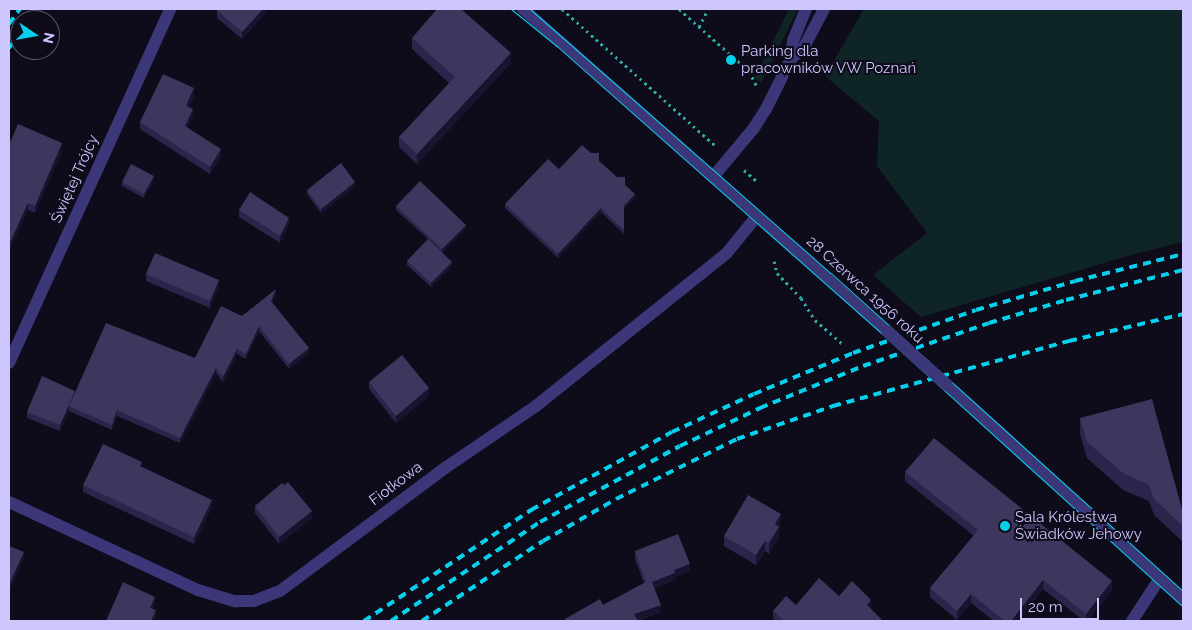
<!DOCTYPE html>
<html>
<head>
<meta charset="utf-8">
<style>
	body { margin:0 }
	#map { position:relative; width:1192px; height:630px; overflow:hidden; background:#0e0b1b; font-family:Raleway,sans-serif }
	div>[style] { position:absolute }
	.green>* { inset:0; background:#0f2525 }
	.path>* { height:3px; margin-top:-1.5px; transform-origin:0; background:repeating-linear-gradient(90deg,#2faaa5 0 2.5px,transparent 0 6.5px) }
	.minor>* { height:12px; margin:-6px; padding:0 6px; transform-origin:6px; border-radius:6px; background:#3b3779 }
	.tram>* { height:1px; margin:-0.5px; padding:0 0.5px; transform-origin:0.5px; border-radius:0.5px; background:#06d0eb }
	.rail>* { height:4px; margin-top:-2px; transform-origin:0; background:repeating-linear-gradient(90deg,#06d0eb 0 8px,transparent 0 14px) }
	.minor-bridge>* { height:12px; margin:-6px; padding:0 6px; transform-origin:6px; border-radius:6px; background:#3b3779 }
	.wall>* { inset:0; background:#2c244a }
	.shaded-wall>* { inset:0; background:#19132f }
	.building>* { inset:0; background:#3e365d }
	.dots>* { width:14px; height:14px; translate:-50% -50%; box-sizing:border-box; border:2px solid #0e0b1b; border-radius:50% }
	span { translate:-50% -50%; white-space:nowrap; text-align:center; line-height:1.15; -webkit-text-stroke:4px #0e0b1b; paint-order:stroke }
	.poi-label { font-size:15px; color:#cec7fe }
	.left { translate:0 -50%; text-align:left }
	.street-label { font-size:15px; color:#cec7fe }
	.frame { position:absolute; inset:0; border:10px solid #cec7fe; pointer-events:none }
	.north { position:absolute; left:10px; top:10px; width:50px; height:50px; box-sizing:border-box; background:#0e0b1b; border:1px solid #5b5676; border-radius:50%; rotate:102deg; font-size:14px; font-weight:700; line-height:20px; text-align:center; color:#cec7fe }
	.north::after { content:''; display:block; margin:auto; width:18px; height:22px; background:#06d0eb; clip-path:polygon(50% 0,100% 100%,50% 72%,0 100%) }
	.scale { position:absolute; left:1020px; top:598px; width:79px; height:22px; box-sizing:border-box; border:2px solid #cec7fe; border-top:0; padding-left:6px; font-size:15px; line-height:18px; white-space:nowrap; color:#cec7fe; -webkit-text-stroke:4px #0e0b1b; paint-order:stroke }
</style>
</head>
<body>
<div id="map">
	<div class="green">
		<div style="clip-path:polygon(789px 9px,798px 9px,761px 83px,755px 78px)"></div>
		<div style="clip-path:polygon(864px 9px,1183px 9px,1183px 242px,1131px 255px,921px 317px,873px 275px,927px 233px,877px 166px,879px 121px,825px 76px)"></div>
	</div>
	<div class="path">
		<div style="left:562px;top:9px;width:206px;rotate:41.7deg"></div>
		<div style="left:679px;top:9px;width:94px;rotate:41.5deg"></div>
		<div style="left:749px;top:71px;width:16px;rotate:63deg"></div>
		<div style="left:699px;top:27px;width:20px;rotate:-63deg"></div>
		<div style="left:744px;top:170px;width:18px;rotate:41deg"></div>
		<div style="left:774px;top:261px;width:12px;rotate:76deg"></div>
		<div style="left:777px;top:273px;width:35px;rotate:46deg"></div>
		<div style="left:801px;top:298px;width:26px;rotate:58deg"></div>
		<div style="left:815px;top:320px;width:38px;rotate:41deg"></div>
	</div>
	<div class="minor">
		<div style="left:523px;top:9px;width:486px;rotate:41.5deg"></div>
		<div style="left:791px;top:59px;width:18px;rotate:-43deg"></div>
		<div style="left:804px;top:47px;width:43px;rotate:-62.2deg"></div>
		<div style="left:713px;top:177px;width:64px;rotate:-50.1deg"></div>
		<div style="left:754px;top:128px;width:22px;rotate:-58deg"></div>
		<div style="left:766px;top:109px;width:56px;rotate:-63.4deg"></div>
		<div style="left:791px;top:59px;width:18px;rotate:-84deg"></div>
		<div style="left:793px;top:41px;width:35px;rotate:-68deg"></div>
		<div style="left:9px;top:363px;width:389px;rotate:-65.5deg"></div>
		<div style="left:947px;top:385px;width:319px;rotate:42.2deg"></div>
		<div style="left:9px;top:502px;width:208px;rotate:25deg"></div>
		<div style="left:198px;top:590px;width:39px;rotate:17deg"></div>
		<div style="left:235px;top:601px;width:19px"></div>
		<div style="left:254px;top:601px;width:28px;rotate:-21deg"></div>
		<div style="left:280px;top:591px;width:206px;rotate:-36.7deg"></div>
		<div style="left:445px;top:468px;width:110px;rotate:-34.3deg"></div>
		<div style="left:536px;top:406px;width:243px;rotate:-38.7deg"></div>
		<div style="left:726px;top:254px;width:49px;rotate:-50.8deg"></div>
		<div style="left:1132px;top:621px;width:51px;rotate:-56.9deg"></div>
	</div>
	<div class="tram">
		<div style="left:511px;top:9px;width:60px;rotate:39deg"></div>
		<div style="left:558px;top:47px;width:431px;rotate:41.5deg"></div>
		<div style="left:881px;top:333px;width:408px;rotate:42.2deg"></div>
		<div style="left:530px;top:9px;width:400px;rotate:41.3deg"></div>
		<div style="left:831px;top:273px;width:474px;rotate:42.1deg"></div>
	</div>
	<div class="rail">
		<div style="left:30px;top:20px;width:14px;rotate:-54deg"></div>
		<div style="left:9px;top:24px;width:19px;rotate:-54deg"></div>
		<div style="left:9px;top:48px;width:19px;rotate:-54deg"></div>
		<div style="left:364px;top:621px;width:201px;rotate:-33.6deg"></div>
		<div style="left:531px;top:510px;width:161px;rotate:-29deg"></div>
		<div style="left:672px;top:432px;width:90px;rotate:-24.9deg"></div>
		<div style="left:754px;top:394px;width:107px;rotate:-22.5deg"></div>
		<div style="left:853px;top:353px;width:130px;rotate:-19.3deg"></div>
		<div style="left:976px;top:310px;width:103px;rotate:-16.3deg"></div>
		<div style="left:1075px;top:281px;width:111px;rotate:-14deg"></div>
		<div style="left:391px;top:621px;width:179px;rotate:-33.6deg"></div>
		<div style="left:540px;top:522px;width:159px;rotate:-28.5deg"></div>
		<div style="left:680px;top:446px;width:89px;rotate:-25.4deg"></div>
		<div style="left:760px;top:408px;width:111px;rotate:-22.2deg"></div>
		<div style="left:863px;top:366px;width:133px;rotate:-18.8deg"></div>
		<div style="left:989px;top:323px;width:80px;rotate:-16.6deg"></div>
		<div style="left:1066px;top:300px;width:121px;rotate:-14.4deg"></div>
		<div style="left:422px;top:621px;width:145px;rotate:-33.5deg"></div>
		<div style="left:543px;top:541px;width:84px;rotate:-29.9deg"></div>
		<div style="left:616px;top:499px;width:135px;rotate:-26.4deg"></div>
		<div style="left:737px;top:439px;width:102px;rotate:-19deg"></div>
		<div style="left:833px;top:406px;width:245px;rotate:-15.4deg"></div>
		<div style="left:1069px;top:341px;width:117px;rotate:-13.3deg"></div>
	</div>
	<div class="minor-bridge">
		<div style="left:887px;top:331px;width:81px;rotate:42deg"></div>
	</div>
	<div class="wall">
		<div style="clip-path:polygon(219px 9px,269px 9px,242px 39px,217px 18px,217px 10px)"></div>
		<div style="clip-path:polygon(412px 38px,511px 63px,417px 164px,399px 147px,399px 137px,449px 83px,412px 49px)"></div>
		<div style="clip-path:polygon(194px 96px,189px 107px,193px 116px,187px 128px,221px 156px,210px 174px,140px 129px,140px 122px)"></div>
		<div style="clip-path:polygon(9px 145px,62px 151px,35px 213px,28px 210px)"></div>
		<div style="clip-path:polygon(599px 161px,625px 185px,635px 197px,624px 209px,624px 234px,601px 212px,558px 258px,505px 208px,505px 204px,559px 169px)"></div>
		<div style="clip-path:polygon(154px 180px,144px 198px,122px 186px,122px 182px)"></div>
		<div style="clip-path:polygon(355px 186px,321px 213px,307px 194px,307px 190px)"></div>
		<div style="clip-path:polygon(396px 206px,466px 228px,442px 253px,452px 266px,431px 287px,407px 265px,407px 261px,428px 239px,396px 210px)"></div>
		<div style="clip-path:polygon(239px 210px,289px 224px,280px 243px,239px 217px)"></div>
		<div style="clip-path:polygon(146px 274px,219px 287px,210px 308px,146px 281px)"></div>
		<div style="clip-path:polygon(276px 294px,272px 302px,309px 353px,289px 369px,259px 331px,246px 359px,237px 354px,223px 382px,216px 373px,180px 443px,117px 416px,112px 430px,69px 411px,69px 410px,60px 431px,27px 418px,27px 412px,75px 393px,195px 358px,242px 316px)"></div>
		<div style="clip-path:polygon(369px 382px,429px 396px,396px 423px,369px 389px)"></div>
		<div style="clip-path:polygon(1080px 418px,1183px 513px,1183px 542px,1154px 515px,1149px 501px,1123px 490px,1087px 458px,1080px 434px)"></div>
		<div style="clip-path:polygon(142px 467px,212px 507px,194px 544px,83px 492px,83px 485px)"></div>
		<div style="clip-path:polygon(905px 472px,1112px 590px,1087px 621px,1084px 621px,1043px 589px,1018px 621px,994px 621px,971px 603px,957px 620px,930px 597px,930px 588px,974px 536px,905px 481px)"></div>
		<div style="clip-path:polygon(284px 485px,312px 518px,279px 544px,255px 513px,255px 506px)"></div>
		<div style="clip-path:polygon(781px 525px,779px 527px,779px 537px,769px 554px,765px 551px,756px 565px,724px 546px,724px 536px)"></div>
		<div style="clip-path:polygon(635px 551px,690px 571px,675px 577px,675px 580px,654px 589px,661px 612px,637px 621px,638px 621px,565px 621px,565px 619px,603px 605px,644px 583px,635px 559px)"></div>
		<div style="clip-path:polygon(839px 596px,871px 607px,870px 608px,883px 621px,776px 621px,773px 619px,773px 611px,796px 605px)"></div>
	</div>
	<div class="shaded-wall">
		<div style="clip-path:polygon(263px 9px,269px 9px,242px 39px,242px 32px)"></div>
		<div style="clip-path:polygon(511px 53px,511px 63px,417px 164px,417px 154px)"></div>
		<div style="clip-path:polygon(194px 88px,194px 96px,186px 113px,186px 106px)"></div>
		<div style="clip-path:polygon(193px 109px,193px 116px,185px 134px,185px 126px)"></div>
		<div style="clip-path:polygon(62px 143px,62px 151px,35px 213px,35px 206px)"></div>
		<div style="clip-path:polygon(221px 149px,221px 156px,210px 174px,210px 167px)"></div>
		<div style="clip-path:polygon(154px 176px,154px 180px,144px 198px,144px 194px)"></div>
		<div style="clip-path:polygon(355px 182px,355px 186px,321px 213px,321px 209px)"></div>
		<div style="clip-path:polygon(635px 194px,635px 197px,624px 209px,624px 206px)"></div>
		<div style="clip-path:polygon(28px 203px,28px 210px,9px 252px,9px 245px)"></div>
		<div style="clip-path:polygon(601px 208px,601px 212px,558px 258px,558px 254px)"></div>
		<div style="clip-path:polygon(289px 218px,289px 224px,280px 243px,280px 236px)"></div>
		<div style="clip-path:polygon(466px 225px,466px 228px,442px 253px,442px 249px)"></div>
		<div style="clip-path:polygon(452px 262px,452px 266px,431px 287px,431px 283px)"></div>
		<div style="clip-path:polygon(219px 280px,219px 287px,210px 308px,210px 301px)"></div>
		<div style="clip-path:polygon(276px 289px,276px 294px,271px 306px,271px 301px)"></div>
		<div style="clip-path:polygon(259px 326px,259px 331px,246px 359px,246px 354px)"></div>
		<div style="clip-path:polygon(309px 348px,309px 353px,289px 369px,289px 364px)"></div>
		<div style="clip-path:polygon(237px 349px,237px 354px,223px 382px,223px 377px)"></div>
		<div style="clip-path:polygon(216px 368px,216px 373px,180px 443px,180px 438px)"></div>
		<div style="clip-path:polygon(429px 388px,429px 396px,396px 423px,396px 416px)"></div>
		<div style="clip-path:polygon(75px 391px,75px 397px,69px 406px,69px 410px,60px 431px,60px 425px)"></div>
		<div style="clip-path:polygon(117px 410px,117px 416px,112px 430px,112px 425px)"></div>
		<div style="clip-path:polygon(212px 500px,212px 507px,194px 544px,194px 537px)"></div>
		<div style="clip-path:polygon(312px 511px,312px 518px,279px 544px,279px 537px)"></div>
		<div style="clip-path:polygon(781px 514px,779px 537px,769px 554px,769px 543px,775px 524px)"></div>
		<div style="clip-path:polygon(765px 541px,765px 551px,756px 565px,756px 555px)"></div>
		<div style="clip-path:polygon(24px 552px,24px 559px,9px 592px,9px 585px)"></div>
		<div style="clip-path:polygon(690px 564px,690px 571px,675px 577px,675px 580px,652px 590px,652px 582px,674px 570px)"></div>
		<div style="clip-path:polygon(1043px 580px,1043px 589px,1018px 621px,1011px 621px)"></div>
		<div style="clip-path:polygon(1112px 581px,1112px 590px,1087px 621px,1086px 621px,1086px 614px)"></div>
		<div style="clip-path:polygon(971px 594px,971px 603px,957px 620px,957px 611px)"></div>
		<div style="clip-path:polygon(155px 597px,155px 605px,150px 615px,150px 608px)"></div>
		<div style="clip-path:polygon(871px 600px,871px 607px,867px 612px,867px 605px)"></div>
		<div style="clip-path:polygon(661px 605px,661px 612px,636px 621px,634px 614px)"></div>
		<div style="clip-path:polygon(156px 610px,156px 618px,154px 621px,151px 621px)"></div>
	</div>
	<div class="building">
		<div style="clip-path:polygon(219px 9px,263px 9px,242px 32px,217px 10px)"></div>
		<div style="clip-path:polygon(437px 9px,461px 9px,511px 53px,417px 154px,399px 137px,455px 77px,412px 38px)"></div>
		<div style="clip-path:polygon(163px 74px,194px 88px,186px 106px,193px 109px,185px 126px,221px 149px,210px 167px,140px 122px)"></div>
		<div style="clip-path:polygon(18px 124px,62px 143px,35px 206px,28px 203px,9px 245px,9px 145px)"></div>
		<div style="clip-path:polygon(582px 145px,591px 153px,599px 153px,599px 161px,617px 177px,625px 177px,625px 185px,635px 194px,624px 206px,624px 230px,601px 208px,558px 254px,505px 204px,548px 159px,559px 169px)"></div>
		<div style="clip-path:polygon(341px 163px,355px 182px,321px 209px,307px 190px)"></div>
		<div style="clip-path:polygon(131px 164px,154px 176px,144px 194px,122px 182px)"></div>
		<div style="clip-path:polygon(420px 181px,466px 225px,442px 249px,396px 206px)"></div>
		<div style="clip-path:polygon(250px 192px,289px 218px,280px 236px,239px 210px)"></div>
		<div style="clip-path:polygon(428px 239px,452px 262px,431px 283px,407px 261px)"></div>
		<div style="clip-path:polygon(155px 253px,219px 280px,210px 301px,146px 274px)"></div>
		<div style="clip-path:polygon(276px 289px,271px 301px,309px 348px,289px 364px,259px 326px,246px 354px,237px 349px,223px 377px,216px 368px,180px 438px,117px 410px,112px 425px,69px 406px,106px 323px,195px 358px,221px 306px,242px 316px)"></div>
		<div style="clip-path:polygon(402px 355px,429px 388px,396px 416px,369px 382px)"></div>
		<div style="clip-path:polygon(42px 376px,75px 391px,60px 425px,27px 412px)"></div>
		<div style="clip-path:polygon(1152px 399px,1183px 513px,1183px 526px,1154px 499px,1149px 485px,1123px 473px,1087px 442px,1080px 418px)"></div>
		<div style="clip-path:polygon(934px 438px,1112px 581px,1086px 614px,1043px 580px,1011px 621px,1005px 621px,971px 594px,957px 611px,930px 588px,978px 530px,905px 472px)"></div>
		<div style="clip-path:polygon(103px 444px,142px 462px,140px 466px,212px 500px,194px 537px,83px 485px)"></div>
		<div style="clip-path:polygon(288px 482px,312px 511px,279px 537px,255px 506px,282px 483px,284px 485px)"></div>
		<div style="clip-path:polygon(748px 495px,781px 514px,775px 524px,779px 527px,769px 543px,765px 541px,756px 555px,724px 536px)"></div>
		<div style="clip-path:polygon(678px 534px,690px 564px,674px 570px,675px 573px,652px 582px,661px 605px,634px 614px,638px 621px,566px 621px,565px 619px,600px 599px,603px 605px,646px 582px,635px 551px)"></div>
		<div style="clip-path:polygon(9px 546px,24px 552px,9px 585px)"></div>
		<div style="clip-path:polygon(819px 578px,839px 596px,852px 581px,871px 600px,867px 605px,883px 621px,782px 621px,783px 620px,773px 611px,786px 596px,796px 605px)"></div>
		<div style="clip-path:polygon(123px 582px,155px 597px,150px 608px,156px 610px,151px 621px,106px 621px)"></div>
	</div>
	<div class="dots">
		<div style="left:731px;top:60px;background:#06d0eb"></div>
		<div style="left:1005px;top:526px;background:#06d0eb"></div>
	</div>
	<div class="poi-label">
		<span class="left" style="left:741px;top:60px">Parking dla<br>pracowników VW Poznań</span>
		<span class="left" style="left:1015px;top:526px">Sala Królestwa<br>Świadków Jehowy</span>
	</div>
	<div class="street-label">
		<span style="left:75px;top:179px;rotate:-66deg">Świętej Trójcy</span>
		<span style="left:865px;top:290px;rotate:42deg">28 Czerwca 1956 roku</span>
		<span style="left:396px;top:484px;rotate:-37deg">Fiołkowa</span>
	</div>
	<div class="frame"></div>
	<div class="north">N</div>
	<div class="scale">20 m</div>
</div>
</body>
</html>
